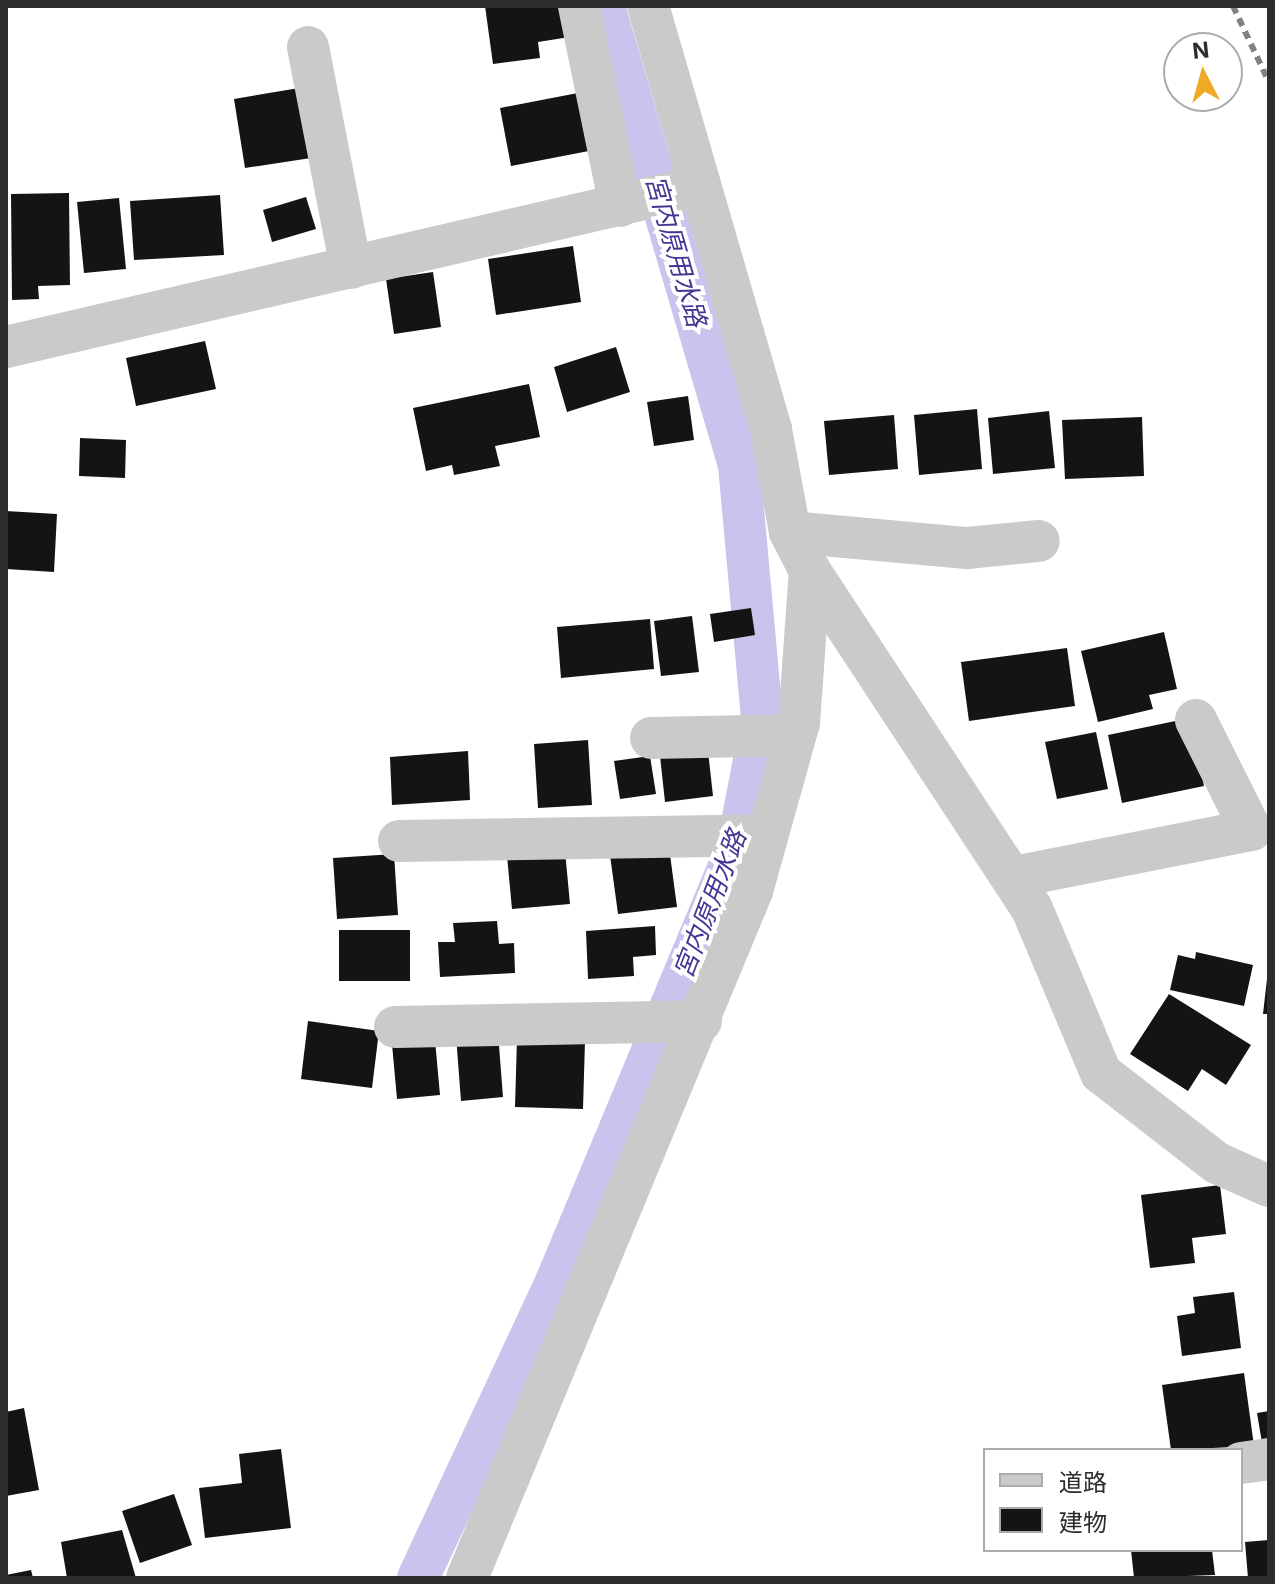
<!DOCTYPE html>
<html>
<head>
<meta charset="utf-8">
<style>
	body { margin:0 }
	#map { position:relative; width:1275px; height:1584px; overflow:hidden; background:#fff; font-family:Inter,"Noto Sans JP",sans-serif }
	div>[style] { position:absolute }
	.canal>* { height:42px; margin:-21px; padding:0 21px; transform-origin:21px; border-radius:21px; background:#c9c4ed }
	.building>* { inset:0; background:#141414 }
	.minor>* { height:42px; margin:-21px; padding:0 21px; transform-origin:21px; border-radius:21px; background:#cacaca }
	.rail>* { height:6px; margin-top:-3px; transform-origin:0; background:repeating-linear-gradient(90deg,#828282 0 8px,transparent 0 14px) }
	span { translate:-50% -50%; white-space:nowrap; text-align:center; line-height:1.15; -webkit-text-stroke:8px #fff; paint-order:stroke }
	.water-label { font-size:26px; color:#423793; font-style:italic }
	.frame { position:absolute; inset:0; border:8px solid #2d2d2d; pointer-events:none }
	.legend { position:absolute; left:983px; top:1448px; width:260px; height:104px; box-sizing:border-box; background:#fff; border:2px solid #ababab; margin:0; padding:10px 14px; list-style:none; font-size:24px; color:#2d2d2d }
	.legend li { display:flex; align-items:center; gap:16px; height:40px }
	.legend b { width:40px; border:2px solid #ababab }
	.north { position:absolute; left:1163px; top:32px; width:80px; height:80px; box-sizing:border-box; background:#fff; border:2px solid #ababab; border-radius:50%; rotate:354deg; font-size:22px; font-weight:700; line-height:32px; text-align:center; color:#2d2d2d }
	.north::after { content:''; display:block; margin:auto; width:28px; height:36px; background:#eeaa25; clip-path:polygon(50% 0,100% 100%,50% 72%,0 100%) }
</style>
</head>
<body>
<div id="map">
	<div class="canal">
		<div style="left:418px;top:1578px;width:327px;rotate:-65deg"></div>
		<div style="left:556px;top:1282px;width:474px;rotate:-67.4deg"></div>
		<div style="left:738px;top:844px;width:128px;rotate:-79.2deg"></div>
		<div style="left:762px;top:718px;width:254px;rotate:-95.2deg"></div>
		<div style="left:739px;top:465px;width:478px;rotate:-106.4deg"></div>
	</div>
	<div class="building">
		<div style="clip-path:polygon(485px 6px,571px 6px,576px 36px,538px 42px,540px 58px,493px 64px)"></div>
		<div style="clip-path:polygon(299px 88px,311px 158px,245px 168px,234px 99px)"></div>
		<div style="clip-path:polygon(583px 92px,594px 150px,511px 166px,500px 108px)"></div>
		<div style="clip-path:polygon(69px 193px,70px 285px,38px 286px,39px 299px,12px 300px,11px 194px)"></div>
		<div style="clip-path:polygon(220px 195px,224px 255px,134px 260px,130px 201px)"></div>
		<div style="clip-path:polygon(306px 197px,316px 229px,272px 242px,263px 210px)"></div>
		<div style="clip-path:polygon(119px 198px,126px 269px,84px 273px,77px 202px)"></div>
		<div style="clip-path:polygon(573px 246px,581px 302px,496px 315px,488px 259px)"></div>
		<div style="clip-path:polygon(433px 272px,441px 327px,394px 334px,386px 279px)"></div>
		<div style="clip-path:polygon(205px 341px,216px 389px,136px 406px,126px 358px)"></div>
		<div style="clip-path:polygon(616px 347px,630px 392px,567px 412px,554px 367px)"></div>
		<div style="clip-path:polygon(529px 384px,540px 437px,495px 446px,500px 466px,454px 475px,452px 465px,426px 471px,413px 408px)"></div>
		<div style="clip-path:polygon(688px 396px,694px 440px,654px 446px,647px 402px)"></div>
		<div style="clip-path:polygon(977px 409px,982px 469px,919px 475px,914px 415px)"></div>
		<div style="clip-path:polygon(1049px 411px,1055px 468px,993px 474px,988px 418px)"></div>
		<div style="clip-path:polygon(894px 415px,898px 469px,829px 475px,824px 421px)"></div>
		<div style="clip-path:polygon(1142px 417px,1144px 476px,1065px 479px,1062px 420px)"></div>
		<div style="clip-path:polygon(80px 438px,126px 440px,125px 478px,79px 476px)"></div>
		<div style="clip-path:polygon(6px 511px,57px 514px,54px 572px,6px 569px)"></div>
		<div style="clip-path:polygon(751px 608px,755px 635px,714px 642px,710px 614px)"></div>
		<div style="clip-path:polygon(692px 616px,699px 672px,661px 676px,654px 621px)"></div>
		<div style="clip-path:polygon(650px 619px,654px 669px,561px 678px,557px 627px)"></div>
		<div style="clip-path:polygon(1164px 632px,1177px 689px,1149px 695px,1153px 709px,1098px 722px,1081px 651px)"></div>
		<div style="clip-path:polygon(1067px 648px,1075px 706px,969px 721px,961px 662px)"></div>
		<div style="clip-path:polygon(1190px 718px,1204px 786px,1122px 803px,1108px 735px)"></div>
		<div style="clip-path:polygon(1096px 732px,1108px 789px,1057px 799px,1045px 742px)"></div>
		<div style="clip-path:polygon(588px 740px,592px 805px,538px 808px,534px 744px)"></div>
		<div style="clip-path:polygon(468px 751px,470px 800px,392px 805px,390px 757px)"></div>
		<div style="clip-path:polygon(708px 751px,713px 796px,665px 802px,660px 756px)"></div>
		<div style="clip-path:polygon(650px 756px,656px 794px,620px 799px,614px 761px)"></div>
		<div style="clip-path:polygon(669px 847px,677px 907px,618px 914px,610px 855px)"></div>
		<div style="clip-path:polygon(565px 851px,570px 904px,512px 909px,507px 856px)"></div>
		<div style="clip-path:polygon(394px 854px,398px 915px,337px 919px,333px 858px)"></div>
		<div style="clip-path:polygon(497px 921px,499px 944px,514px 943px,515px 973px,440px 977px,438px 942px,455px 942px,453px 923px)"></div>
		<div style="clip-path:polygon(655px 926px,656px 955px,633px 957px,634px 976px,588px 979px,586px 931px)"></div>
		<div style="clip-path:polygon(339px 930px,410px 930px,410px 981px,339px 981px)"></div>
		<div style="clip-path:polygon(1196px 952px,1253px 965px,1244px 1006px,1170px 990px,1178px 955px,1195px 959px)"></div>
		<div style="clip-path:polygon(1267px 979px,1269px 979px,1269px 1014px,1263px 1014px)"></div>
		<div style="clip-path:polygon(1169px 994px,1251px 1045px,1226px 1085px,1202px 1069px,1188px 1091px,1130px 1054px)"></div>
		<div style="clip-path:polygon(308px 1021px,379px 1031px,372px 1088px,301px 1079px)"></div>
		<div style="clip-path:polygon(434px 1029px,440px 1095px,397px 1099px,391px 1033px)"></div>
		<div style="clip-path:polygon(498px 1033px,503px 1097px,461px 1101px,456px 1036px)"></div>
		<div style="clip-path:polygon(517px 1039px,585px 1041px,583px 1109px,515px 1107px)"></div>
		<div style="clip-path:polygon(1220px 1185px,1226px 1234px,1192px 1238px,1195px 1263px,1150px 1268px,1141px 1195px)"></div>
		<div style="clip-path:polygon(1234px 1292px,1241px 1348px,1182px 1356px,1177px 1316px,1195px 1313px,1193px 1297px)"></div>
		<div style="clip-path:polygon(1244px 1373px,1254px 1446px,1171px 1450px,1162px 1385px)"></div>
		<div style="clip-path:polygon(24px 1408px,39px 1490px,6px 1496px,6px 1412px)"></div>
		<div style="clip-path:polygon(1269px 1411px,1269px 1448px,1263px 1449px,1257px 1413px)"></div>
		<div style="clip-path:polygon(281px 1449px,291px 1528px,205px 1538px,199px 1488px,242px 1483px,239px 1454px)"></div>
		<div style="clip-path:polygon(174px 1494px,192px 1545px,140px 1563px,122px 1511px)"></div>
		<div style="clip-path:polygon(122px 1530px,136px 1578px,67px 1578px,61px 1542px)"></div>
		<div style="clip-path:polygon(1269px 1540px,1269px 1578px,1248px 1578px,1245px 1542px)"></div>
		<div style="clip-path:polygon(1131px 1550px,1212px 1550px,1215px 1575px,1134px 1578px)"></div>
		<div style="clip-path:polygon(31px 1570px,33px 1578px,6px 1578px,6px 1575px)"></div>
	</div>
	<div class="minor">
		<div style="left:579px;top:6px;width:204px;rotate:78.4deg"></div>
		<div style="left:308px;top:47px;width:225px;rotate:79deg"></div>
		<div style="left:6px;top:347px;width:712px;rotate:-13.06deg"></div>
		<div style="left:790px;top:532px;width:178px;rotate:5.2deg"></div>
		<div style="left:967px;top:548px;width:72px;rotate:-5.6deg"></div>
		<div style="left:810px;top:571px;width:404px;rotate:56.7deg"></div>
		<div style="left:1032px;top:909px;width:178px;rotate:67.2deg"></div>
		<div style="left:1101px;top:1073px;width:147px;rotate:37.8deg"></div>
		<div style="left:1217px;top:1163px;width:57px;rotate:23.9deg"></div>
		<div style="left:651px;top:738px;width:144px;rotate:-1.2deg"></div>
		<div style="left:399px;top:841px;width:368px;rotate:-0.9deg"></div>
		<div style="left:1014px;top:877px;width:242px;rotate:-11.2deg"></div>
		<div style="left:1251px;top:830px;width:123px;rotate:-116.6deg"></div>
		<div style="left:395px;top:1027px;width:306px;rotate:-1.1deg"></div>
		<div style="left:1241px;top:1463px;width:28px;rotate:-8deg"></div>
		<div style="left:467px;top:1578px;width:744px;rotate:-67.47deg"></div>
		<div style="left:752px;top:891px;width:174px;rotate:-74.4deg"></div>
		<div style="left:799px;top:723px;width:152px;rotate:-85.9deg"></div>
		<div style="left:810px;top:571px;width:44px;rotate:-117.1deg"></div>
		<div style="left:790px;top:532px;width:105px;rotate:-100.5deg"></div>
		<div style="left:771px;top:429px;width:441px;rotate:-106.2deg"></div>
	</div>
	<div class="rail">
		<div style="left:1233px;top:6px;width:84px;rotate:64.7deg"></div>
	</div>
	<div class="water-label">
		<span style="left:676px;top:251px;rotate:74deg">宮内原用水路</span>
		<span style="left:710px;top:904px;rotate:-69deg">宮内原用水路</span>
	</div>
	<div class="frame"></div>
	<ul class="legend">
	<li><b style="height:10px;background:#cacaca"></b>道路</li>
	<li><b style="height:22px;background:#141414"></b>建物</li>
	</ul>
	<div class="north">N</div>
</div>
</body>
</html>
